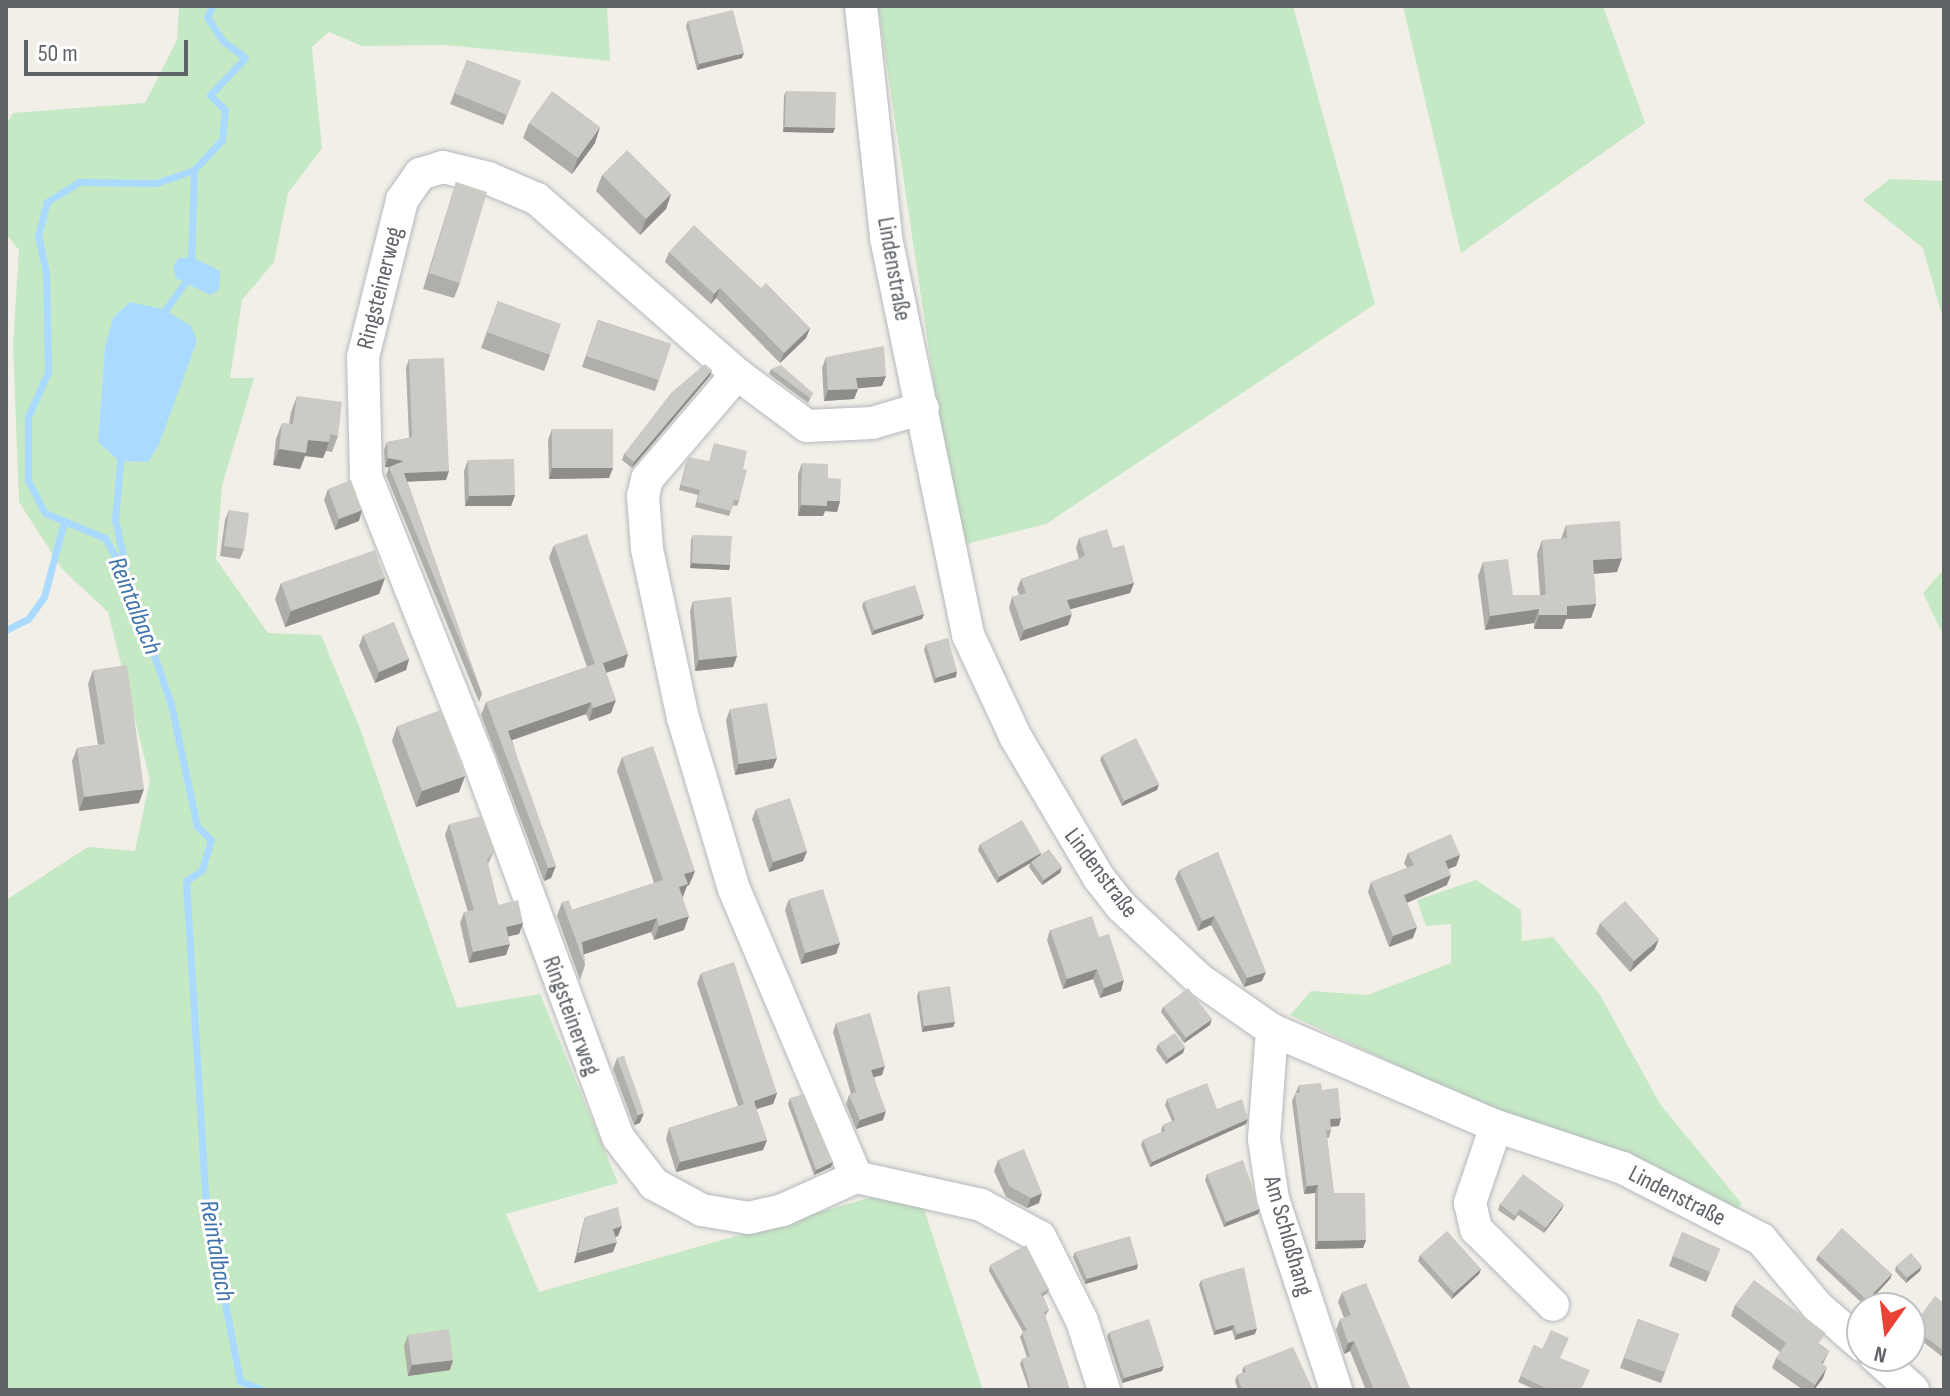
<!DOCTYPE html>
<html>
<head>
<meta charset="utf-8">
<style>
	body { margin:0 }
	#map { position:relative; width:1950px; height:1396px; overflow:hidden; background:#f1efe8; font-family:"Sofia Sans Condensed",sans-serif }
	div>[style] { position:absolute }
	.green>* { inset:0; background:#c5e8c5 }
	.water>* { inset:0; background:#aadaff }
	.stream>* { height:7px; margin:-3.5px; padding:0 3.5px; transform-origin:3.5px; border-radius:3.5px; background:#aadaff }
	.roads { filter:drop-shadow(0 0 2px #b5b8bc) drop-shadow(0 0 2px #b5b8bc) }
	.minor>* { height:32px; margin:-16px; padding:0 16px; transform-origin:16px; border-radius:16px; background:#fff }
	.wall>* { inset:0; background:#afaea9 }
	.shaded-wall>* { inset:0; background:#8f8d8a }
	.building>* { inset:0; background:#cccac5 }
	span { translate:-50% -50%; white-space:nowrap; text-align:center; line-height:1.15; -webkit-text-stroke:6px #fff; paint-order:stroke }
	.street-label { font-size:24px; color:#5f6368 }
	.water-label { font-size:26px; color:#4174aa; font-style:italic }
	.frame { position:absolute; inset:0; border:8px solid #5f6368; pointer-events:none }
	.north { position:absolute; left:1846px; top:1292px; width:80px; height:80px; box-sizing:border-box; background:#fff; border:2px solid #bfc1c3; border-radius:50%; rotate:194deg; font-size:22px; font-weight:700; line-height:32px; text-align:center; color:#5f6368 }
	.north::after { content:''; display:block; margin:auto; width:28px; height:36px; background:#ea4335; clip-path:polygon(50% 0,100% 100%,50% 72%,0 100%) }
	.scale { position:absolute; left:24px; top:40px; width:164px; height:36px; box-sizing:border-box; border:4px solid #5f6368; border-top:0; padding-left:10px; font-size:24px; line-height:28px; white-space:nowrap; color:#5f6368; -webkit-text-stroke:6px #fff; paint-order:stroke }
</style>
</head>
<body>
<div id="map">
	<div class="green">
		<div style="clip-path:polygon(evenodd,179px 6px,607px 6px,610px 61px,446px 45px,362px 46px,329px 32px,312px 47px,322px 148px,288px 193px,274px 262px,242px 300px,230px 378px,254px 378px,222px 486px,216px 559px,268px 633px,321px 635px,361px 731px,457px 1008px,540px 994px,618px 1183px,506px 1214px,539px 1292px,880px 1195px,922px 1203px,983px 1390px,6px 1390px,6px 900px,88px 847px,135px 851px,150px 780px,108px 612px,62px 569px,19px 502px,13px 345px,19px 250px,6px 234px,6px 124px,13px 113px,145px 103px,177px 40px,179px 6px,113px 318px,197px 341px,148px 462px,119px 461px,98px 442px,105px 346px,113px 318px)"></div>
		<div style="clip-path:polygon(878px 6px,1293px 6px,1375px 304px,1046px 524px,958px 546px)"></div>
		<div style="clip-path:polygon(1403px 6px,1603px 6px,1645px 123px,1461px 253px)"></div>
		<div style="clip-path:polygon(1890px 179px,1944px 181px,1944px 322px,1923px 248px,1863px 200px)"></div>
		<div style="clip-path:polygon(1944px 569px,1944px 637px,1923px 593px)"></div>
		<div style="clip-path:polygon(1476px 880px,1521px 910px,1522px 941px,1553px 937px,1600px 995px,1660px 1104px,1742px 1204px,1732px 1214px,1620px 1154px,1465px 1097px,1290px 1015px,1311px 991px,1368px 995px,1451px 963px,1451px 924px,1426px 926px,1417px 900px)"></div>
	</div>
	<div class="water">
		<div style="clip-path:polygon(192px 257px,220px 271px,219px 290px,210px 295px,176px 278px,173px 267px,179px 258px)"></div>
		<div style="clip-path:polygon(130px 302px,163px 309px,191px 326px,197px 341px,158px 447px,148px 462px,119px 461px,98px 442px,105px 346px,113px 318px)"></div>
	</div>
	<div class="stream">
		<div style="left:212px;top:6px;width:12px;rotate:114deg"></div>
		<div style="left:207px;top:17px;width:27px;rotate:57deg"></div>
		<div style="left:222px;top:40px;width:29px;rotate:38deg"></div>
		<div style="left:245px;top:58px;width:51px;rotate:133.4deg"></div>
		<div style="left:210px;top:95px;width:21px;rotate:45deg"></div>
		<div style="left:225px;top:110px;width:30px;rotate:96deg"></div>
		<div style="left:222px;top:140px;width:41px;rotate:133deg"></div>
		<div style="left:194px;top:170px;width:39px;rotate:161deg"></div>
		<div style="left:157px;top:183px;width:78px;rotate:-179.3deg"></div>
		<div style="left:79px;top:182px;width:38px;rotate:148deg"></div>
		<div style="left:47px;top:202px;width:34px;rotate:105deg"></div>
		<div style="left:38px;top:235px;width:39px;rotate:78deg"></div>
		<div style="left:46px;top:273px;width:99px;rotate:88.8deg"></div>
		<div style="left:48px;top:372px;width:49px;rotate:114deg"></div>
		<div style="left:28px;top:417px;width:63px;rotate:90deg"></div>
		<div style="left:28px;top:480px;width:37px;rotate:63deg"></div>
		<div style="left:45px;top:513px;width:65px;rotate:22.6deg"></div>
		<div style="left:105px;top:538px;width:48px;rotate:61.3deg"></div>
		<div style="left:128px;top:580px;width:131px;rotate:70.9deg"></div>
		<div style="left:171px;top:704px;width:125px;rotate:78deg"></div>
		<div style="left:197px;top:826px;width:20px;rotate:45deg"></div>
		<div style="left:211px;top:840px;width:31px;rotate:107deg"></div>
		<div style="left:202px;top:870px;width:19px;rotate:145deg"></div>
		<div style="left:186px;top:881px;width:326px;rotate:86.5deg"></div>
		<div style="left:206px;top:1206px;width:178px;rotate:79deg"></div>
		<div style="left:240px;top:1381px;width:25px;rotate:21deg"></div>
		<div style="left:191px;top:264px;width:94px;rotate:-88.2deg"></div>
		<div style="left:160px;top:317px;width:46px;rotate:-53.9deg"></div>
		<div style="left:121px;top:452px;width:67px;rotate:95.1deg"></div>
		<div style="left:115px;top:519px;width:52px;rotate:77.8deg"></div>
		<div style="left:6px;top:630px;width:25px;rotate:-27deg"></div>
		<div style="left:28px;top:619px;width:27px;rotate:-54deg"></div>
		<div style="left:44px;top:597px;width:74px;rotate:-75.2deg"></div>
	</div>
	<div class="roads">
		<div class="minor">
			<div style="left:861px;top:6px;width:233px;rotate:83.8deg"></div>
			<div style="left:886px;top:238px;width:405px;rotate:78.3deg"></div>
			<div style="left:968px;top:635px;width:111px;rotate:65deg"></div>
			<div style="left:1015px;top:736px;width:165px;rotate:59.4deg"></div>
			<div style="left:1099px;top:878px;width:37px;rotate:52deg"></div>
			<div style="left:1122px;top:907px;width:105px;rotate:43.1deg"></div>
			<div style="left:1199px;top:979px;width:89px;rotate:34.9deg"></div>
			<div style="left:1272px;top:1030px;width:244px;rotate:23.2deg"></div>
			<div style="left:1496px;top:1126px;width:134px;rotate:18.3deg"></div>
			<div style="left:1623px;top:1168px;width:155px;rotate:27.2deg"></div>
			<div style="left:1761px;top:1239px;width:87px;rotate:50.1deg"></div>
			<div style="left:1817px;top:1306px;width:60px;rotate:40.9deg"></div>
			<div style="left:737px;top:374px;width:138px;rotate:130.6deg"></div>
			<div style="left:647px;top:479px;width:17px;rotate:103deg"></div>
			<div style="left:643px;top:496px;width:53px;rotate:85.7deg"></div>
			<div style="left:647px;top:549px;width:173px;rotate:78deg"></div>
			<div style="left:683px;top:718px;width:178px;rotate:73.4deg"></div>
			<div style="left:734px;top:889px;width:313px;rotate:67deg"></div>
			<div style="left:1272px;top:1030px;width:109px;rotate:94.2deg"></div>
			<div style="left:1264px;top:1139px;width:61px;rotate:81.5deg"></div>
			<div style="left:1273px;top:1199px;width:201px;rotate:71.7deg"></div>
			<div style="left:1496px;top:1126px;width:81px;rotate:108.7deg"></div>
			<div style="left:1470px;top:1203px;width:27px;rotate:77deg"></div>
			<div style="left:1476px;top:1229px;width:108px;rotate:44.6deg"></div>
			<div style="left:856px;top:1177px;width:80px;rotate:155.7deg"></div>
			<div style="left:783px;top:1210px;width:35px;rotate:167deg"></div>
			<div style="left:749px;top:1218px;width:48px;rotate:-170.3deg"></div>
			<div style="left:702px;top:1210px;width:55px;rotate:-151.6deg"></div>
			<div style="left:654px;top:1184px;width:59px;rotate:-127.5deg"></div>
			<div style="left:618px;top:1137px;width:399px;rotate:-110.3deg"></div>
			<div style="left:480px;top:763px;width:308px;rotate:-111.7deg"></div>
			<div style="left:366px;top:477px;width:120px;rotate:-91.4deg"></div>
			<div style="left:363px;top:357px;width:162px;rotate:-76deg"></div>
			<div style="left:402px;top:200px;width:32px;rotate:-55deg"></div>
			<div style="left:420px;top:174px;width:24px;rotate:-17deg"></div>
			<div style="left:443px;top:167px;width:46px;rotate:13.7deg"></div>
			<div style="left:488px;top:178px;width:53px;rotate:23.2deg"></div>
			<div style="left:537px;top:199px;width:266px;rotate:41.2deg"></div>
			<div style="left:737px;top:374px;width:87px;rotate:36.6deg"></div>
			<div style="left:807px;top:426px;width:65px;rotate:-2.6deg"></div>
			<div style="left:872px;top:423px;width:53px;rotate:-16.4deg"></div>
			<div style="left:856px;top:1177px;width:128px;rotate:12.6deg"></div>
			<div style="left:981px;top:1205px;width:67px;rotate:28.5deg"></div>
			<div style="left:1040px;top:1237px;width:94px;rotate:63.4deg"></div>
			<div style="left:1082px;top:1321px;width:72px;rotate:72.3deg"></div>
			<div style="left:1875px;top:1356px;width:51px;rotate:41.8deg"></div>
		</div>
	</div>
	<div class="wall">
		<div style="clip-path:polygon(688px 21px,742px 58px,697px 70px,686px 26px)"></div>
		<div style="clip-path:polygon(467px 60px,521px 81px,503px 125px,450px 104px)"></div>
		<div style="clip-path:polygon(786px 91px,835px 128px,833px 133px,783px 132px,784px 96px)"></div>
		<div style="clip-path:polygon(529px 123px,595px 143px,572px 174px,523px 138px)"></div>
		<div style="clip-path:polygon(602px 175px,671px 194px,666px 209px,640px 235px,596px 191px)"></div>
		<div style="clip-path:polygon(456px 182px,460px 283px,454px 298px,423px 289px)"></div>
		<div style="clip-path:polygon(669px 252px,761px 288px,810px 328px,806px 338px,780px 363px,716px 298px,711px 304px,665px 262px)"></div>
		<div style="clip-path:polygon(498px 301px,550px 355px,544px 371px,481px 348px)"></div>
		<div style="clip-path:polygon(598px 320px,671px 344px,655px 391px,582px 367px)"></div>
		<div style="clip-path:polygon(826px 357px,882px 386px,858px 388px,854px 399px,824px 401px,822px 368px)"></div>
		<div style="clip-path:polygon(409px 359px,446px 480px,407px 481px,482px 694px,479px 702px,386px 475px,389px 467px,385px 467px,384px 450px,387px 442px,409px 438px,406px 368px)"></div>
		<div style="clip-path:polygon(771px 369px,813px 393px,808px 403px,769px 374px)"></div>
		<div style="clip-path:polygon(710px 376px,632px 468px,622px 460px,624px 454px)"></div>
		<div style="clip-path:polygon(297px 396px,338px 436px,332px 452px,326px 451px,323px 458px,305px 456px,300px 469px,273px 465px,276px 439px,282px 423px,289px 424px,291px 412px)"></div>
		<div style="clip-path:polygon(552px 429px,609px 478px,549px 479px,548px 440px)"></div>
		<div style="clip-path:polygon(468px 460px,515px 495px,511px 506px,465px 506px,464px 471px)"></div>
		<div style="clip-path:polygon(686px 463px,743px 469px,739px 501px,737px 506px,733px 505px,729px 516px,695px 507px,698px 495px,679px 490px)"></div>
		<div style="clip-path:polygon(802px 463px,828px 478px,840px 501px,837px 512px,825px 511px,823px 516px,798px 516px,798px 474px)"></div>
		<div style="clip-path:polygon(328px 489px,359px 521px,335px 530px,324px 500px)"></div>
		<div style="clip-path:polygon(229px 510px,244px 549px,240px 559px,220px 556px,225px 520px)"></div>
		<div style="clip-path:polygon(1566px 525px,1617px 572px,1594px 574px,1596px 604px,1591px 618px,1566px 619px,1562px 629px,1534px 629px,1534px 623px,1485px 630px,1478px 576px,1483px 562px,1513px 595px,1540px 595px,1537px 554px,1542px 540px,1561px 539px)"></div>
		<div style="clip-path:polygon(693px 535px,730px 565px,729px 570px,690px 568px,691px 540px)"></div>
		<div style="clip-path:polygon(1079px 538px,1113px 548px,1134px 583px,1130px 593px,1070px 609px,1068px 625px,1020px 641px,1009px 608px,1012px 597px,1019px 595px,1017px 589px,1021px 579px,1079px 559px,1076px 548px)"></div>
		<div style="clip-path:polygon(554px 545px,628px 654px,624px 667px,606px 673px,611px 713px,589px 721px,586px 714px,512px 740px,551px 878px,544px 881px,481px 715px,486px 702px,587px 667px,549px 558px)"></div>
		<div style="clip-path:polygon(385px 578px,379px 594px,285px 627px,275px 599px,281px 583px)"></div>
		<div style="clip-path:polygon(693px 601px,737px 656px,733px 667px,695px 671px,690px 611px)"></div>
		<div style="clip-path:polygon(864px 601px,924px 614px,922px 619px,872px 635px,862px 606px)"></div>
		<div style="clip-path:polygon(363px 635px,409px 659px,406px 670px,375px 683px,359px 646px)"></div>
		<div style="clip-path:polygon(926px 644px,956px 677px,934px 683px,924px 650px)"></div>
		<div style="clip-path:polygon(93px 670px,139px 803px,79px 811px,72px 761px,77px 748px,98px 745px,88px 684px)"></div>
		<div style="clip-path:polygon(730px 709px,773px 768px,735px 775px,726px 720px)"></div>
		<div style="clip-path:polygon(397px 726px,465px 776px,459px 792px,416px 807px,392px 741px)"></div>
		<div style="clip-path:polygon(1102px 755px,1157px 790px,1122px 806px,1100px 760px)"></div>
		<div style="clip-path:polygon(622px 757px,695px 871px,689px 885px,687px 886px,683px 897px,684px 930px,654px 940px,651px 932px,584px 954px,585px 965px,580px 980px,557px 916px,562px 902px,572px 910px,654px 883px,617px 771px)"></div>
		<div style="clip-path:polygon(756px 809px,807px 851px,803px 861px,769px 872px,752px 819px)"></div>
		<div style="clip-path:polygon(449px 824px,494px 851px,488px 864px,498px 905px,523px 923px,519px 934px,508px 936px,506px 955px,469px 963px,460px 923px,464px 912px,468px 912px,445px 835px)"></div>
		<div style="clip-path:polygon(980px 844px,1041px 853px,1041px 855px,1060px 873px,1042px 885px,1029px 867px,1030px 863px,997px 883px,978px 850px)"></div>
		<div style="clip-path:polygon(1218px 852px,1262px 981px,1244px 987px,1211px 925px,1198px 931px,1175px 879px,1179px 870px)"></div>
		<div style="clip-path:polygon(1408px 853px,1460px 855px,1456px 866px,1448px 869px,1447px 885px,1407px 903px,1413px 938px,1389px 947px,1368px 892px,1371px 882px,1407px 868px,1404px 863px)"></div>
		<div style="clip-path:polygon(789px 899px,840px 943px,836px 954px,801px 964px,785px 910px)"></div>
		<div style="clip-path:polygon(1600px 923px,1655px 949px,1630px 972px,1596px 934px)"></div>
		<div style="clip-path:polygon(1050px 930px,1099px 937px,1121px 991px,1100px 998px,1093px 979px,1063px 989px,1047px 940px)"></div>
		<div style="clip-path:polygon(701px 973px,777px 1093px,773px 1104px,756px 1109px,767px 1140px,763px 1150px,676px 1172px,666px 1139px,669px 1128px,738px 1106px,697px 983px)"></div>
		<div style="clip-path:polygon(919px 991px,955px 1022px,953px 1027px,922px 1032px,917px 996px)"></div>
		<div style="clip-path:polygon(1163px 1007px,1210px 1025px,1184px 1043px,1161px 1012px)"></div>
		<div style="clip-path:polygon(836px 1023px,882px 1075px,874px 1077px,883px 1120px,856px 1129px,846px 1104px,849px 1095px,851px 1094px,833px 1032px)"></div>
		<div style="clip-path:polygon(1158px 1044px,1183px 1053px,1166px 1064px,1156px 1050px)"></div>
		<div style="clip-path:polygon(624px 1056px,640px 1123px,634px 1125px,613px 1069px,617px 1058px)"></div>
		<div style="clip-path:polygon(1299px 1085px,1322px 1090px,1339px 1126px,1331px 1126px,1331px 1130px,1329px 1138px,1327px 1138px,1334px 1193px,1366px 1240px,1363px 1248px,1315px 1249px,1315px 1193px,1304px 1194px,1292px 1101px)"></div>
		<div style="clip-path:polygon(790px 1098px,833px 1162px,831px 1167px,814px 1175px,788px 1104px)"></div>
		<div style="clip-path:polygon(1167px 1099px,1217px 1109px,1248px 1119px,1246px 1124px,1150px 1167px,1141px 1145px,1143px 1140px,1162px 1132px,1161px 1130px,1163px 1125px,1172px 1121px,1165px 1105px)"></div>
		<div style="clip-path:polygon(998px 1160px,1039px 1203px,1027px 1208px,1006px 1197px,994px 1171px)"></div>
		<div style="clip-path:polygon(1207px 1174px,1260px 1209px,1258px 1214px,1224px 1227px,1205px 1180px)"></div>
		<div style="clip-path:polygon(1500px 1204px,1562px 1209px,1544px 1233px,1518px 1215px,1514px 1221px,1498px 1210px)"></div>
		<div style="clip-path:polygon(585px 1217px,622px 1226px,618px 1236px,615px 1237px,613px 1252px,574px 1263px,582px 1228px)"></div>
		<div style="clip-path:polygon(1682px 1232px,1720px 1249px,1706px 1282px,1669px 1266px)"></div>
		<div style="clip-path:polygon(1075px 1252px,1137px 1269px,1085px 1284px,1073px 1257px)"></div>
		<div style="clip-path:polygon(1420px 1255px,1481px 1269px,1479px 1274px,1452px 1299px,1418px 1261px)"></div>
		<div style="clip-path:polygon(1818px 1255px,1892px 1274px,1890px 1279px,1865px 1306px,1816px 1260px)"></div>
		<div style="clip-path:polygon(990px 1265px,1049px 1289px,1047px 1294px,1043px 1296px,1049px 1310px,1045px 1316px,1069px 1387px,1068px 1390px,1029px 1390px,1020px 1364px,1022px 1359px,1027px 1357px,1020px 1337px,1023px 1332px,989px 1271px)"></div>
		<div style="clip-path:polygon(1896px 1266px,1920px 1271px,1906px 1283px,1895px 1271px)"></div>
		<div style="clip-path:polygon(1201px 1280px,1255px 1334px,1235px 1340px,1232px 1330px,1214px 1335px,1199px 1285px)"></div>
		<div style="clip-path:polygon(1342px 1292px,1411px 1390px,1366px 1390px,1350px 1351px,1344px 1354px,1336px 1330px,1340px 1319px,1344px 1318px,1338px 1302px)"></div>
		<div style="clip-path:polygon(1944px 1303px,1944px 1358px,1910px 1332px,1912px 1327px)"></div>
		<div style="clip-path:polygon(1735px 1305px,1821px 1345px,1829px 1351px,1823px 1364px,1823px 1378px,1814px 1390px,1803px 1390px,1772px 1368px,1776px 1358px,1780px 1352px,1731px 1316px)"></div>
		<div style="clip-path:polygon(1638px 1319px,1679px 1334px,1661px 1383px,1620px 1368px)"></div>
		<div style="clip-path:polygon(1109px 1332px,1162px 1371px,1122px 1383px,1107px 1337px)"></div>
		<div style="clip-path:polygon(408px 1335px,450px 1370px,408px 1376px,404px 1346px)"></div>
		<div style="clip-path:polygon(1534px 1345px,1560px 1358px,1581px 1390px,1536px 1390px,1518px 1382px)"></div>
		<div style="clip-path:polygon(1244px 1366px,1313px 1390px,1238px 1390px,1235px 1381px,1237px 1375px,1243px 1373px,1242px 1371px)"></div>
	</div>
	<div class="shaded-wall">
		<div style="clip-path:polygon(744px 53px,742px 58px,697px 70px,699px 64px)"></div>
		<div style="clip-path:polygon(600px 127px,595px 143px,572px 174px,578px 158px)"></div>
		<div style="clip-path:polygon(785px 127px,835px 128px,833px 133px,783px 132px)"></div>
		<div style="clip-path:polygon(671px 194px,666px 209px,640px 235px,646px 219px)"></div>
		<div style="clip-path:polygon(720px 288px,716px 298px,711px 304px,714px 294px)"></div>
		<div style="clip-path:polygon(810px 328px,806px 338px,780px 363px,784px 353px)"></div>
		<div style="clip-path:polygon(712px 370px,710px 376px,632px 468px,634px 462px)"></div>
		<div style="clip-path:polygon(886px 376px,882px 386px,852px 389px,856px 378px)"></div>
		<div style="clip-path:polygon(858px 389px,854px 399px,824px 401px,828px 390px)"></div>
		<div style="clip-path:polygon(308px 440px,329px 442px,323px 458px,305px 456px,300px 469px,273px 465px,279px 449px)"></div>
		<div style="clip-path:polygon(388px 458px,404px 461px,401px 469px,385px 467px)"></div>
		<div style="clip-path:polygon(552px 468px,613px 468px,609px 478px,549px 479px)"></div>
		<div style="clip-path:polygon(449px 471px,446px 480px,401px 482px,404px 473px)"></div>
		<div style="clip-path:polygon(515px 495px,511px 506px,465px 506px,469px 496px)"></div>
		<div style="clip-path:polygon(827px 501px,840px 501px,837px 512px,825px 511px,823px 516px,798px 516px,801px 505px)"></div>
		<div style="clip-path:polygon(362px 510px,359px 521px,335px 530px,339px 519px)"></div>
		<div style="clip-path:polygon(1622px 558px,1617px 572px,1588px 574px,1593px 560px)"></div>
		<div style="clip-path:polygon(692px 563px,730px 565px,729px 570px,690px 568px)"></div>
		<div style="clip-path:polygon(385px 578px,379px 594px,285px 627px,291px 611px)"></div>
		<div style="clip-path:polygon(1134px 583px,1130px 593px,1064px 611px,1067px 600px)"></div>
		<div style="clip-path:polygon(1596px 604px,1591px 618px,1566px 619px,1562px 629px,1534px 629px,1539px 615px,1567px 606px)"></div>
		<div style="clip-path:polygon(1539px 609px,1534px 623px,1485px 630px,1490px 616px)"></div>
		<div style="clip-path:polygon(924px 614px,922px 619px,872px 635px,874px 630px)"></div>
		<div style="clip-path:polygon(1072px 614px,1068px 625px,1020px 641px,1024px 630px)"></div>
		<div style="clip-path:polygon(628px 654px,624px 667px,598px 675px,603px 663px)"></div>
		<div style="clip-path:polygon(737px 656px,733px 667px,695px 671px,699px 660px)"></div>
		<div style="clip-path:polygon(409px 659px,406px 670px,375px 683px,379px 672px)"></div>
		<div style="clip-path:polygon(957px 671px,956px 677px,934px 683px,936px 678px)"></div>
		<div style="clip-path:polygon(616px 700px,611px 713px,589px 721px,593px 708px)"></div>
		<div style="clip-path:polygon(591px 702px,586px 714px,504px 743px,508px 731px)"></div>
		<div style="clip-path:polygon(777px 758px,773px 768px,735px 775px,739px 764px)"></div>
		<div style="clip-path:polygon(465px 776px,459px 792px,416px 807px,422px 791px)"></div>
		<div style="clip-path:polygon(1159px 784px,1157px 790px,1122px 806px,1124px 801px)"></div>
		<div style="clip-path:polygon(144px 789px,139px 803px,79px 811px,84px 797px)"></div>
		<div style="clip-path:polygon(807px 851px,803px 861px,769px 872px,773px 862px)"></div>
		<div style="clip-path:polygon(1041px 853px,1039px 858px,997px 883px,999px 877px)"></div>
		<div style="clip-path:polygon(1460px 855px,1456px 866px,1441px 872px,1445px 861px)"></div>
		<div style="clip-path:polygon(556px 866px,551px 878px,544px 881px,548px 868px)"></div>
		<div style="clip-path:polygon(1062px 867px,1060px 873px,1042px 885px,1044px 880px)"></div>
		<div style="clip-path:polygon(695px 871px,689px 885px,687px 886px,682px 898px,674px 901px,684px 874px)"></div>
		<div style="clip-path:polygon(1451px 875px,1447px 885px,1400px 906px,1404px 895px)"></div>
		<div style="clip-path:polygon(689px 916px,684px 930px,654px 940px,659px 926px)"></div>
		<div style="clip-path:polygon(1214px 916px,1211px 925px,1198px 931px,1202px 921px)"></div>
		<div style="clip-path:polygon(657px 918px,651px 932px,582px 955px,582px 942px)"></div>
		<div style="clip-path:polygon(523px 923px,519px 934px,502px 938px,506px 927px)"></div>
		<div style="clip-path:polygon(1417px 927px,1413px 938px,1389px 947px,1393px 936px)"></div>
		<div style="clip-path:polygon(1659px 939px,1655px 949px,1630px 972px,1634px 961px)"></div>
		<div style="clip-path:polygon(840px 943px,836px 954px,801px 964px,805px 953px)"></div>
		<div style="clip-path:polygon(510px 944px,506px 955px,469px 963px,473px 952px)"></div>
		<div style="clip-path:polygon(1097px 969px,1093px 979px,1063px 989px,1067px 979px)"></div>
		<div style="clip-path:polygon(1266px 972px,1262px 981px,1244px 987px,1247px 978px)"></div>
		<div style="clip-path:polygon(1124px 980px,1121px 991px,1100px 998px,1104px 988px)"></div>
		<div style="clip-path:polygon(1212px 1019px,1210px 1025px,1184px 1043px,1186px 1038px)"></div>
		<div style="clip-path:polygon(955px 1022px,953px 1027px,922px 1032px,924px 1026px)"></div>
		<div style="clip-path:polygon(1185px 1047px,1183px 1053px,1166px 1064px,1168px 1059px)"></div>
		<div style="clip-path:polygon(885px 1066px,882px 1075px,868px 1079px,871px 1070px)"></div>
		<div style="clip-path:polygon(777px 1093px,773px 1104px,750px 1111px,754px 1101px)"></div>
		<div style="clip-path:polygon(886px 1111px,883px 1120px,856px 1129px,860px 1120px)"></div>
		<div style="clip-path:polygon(644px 1113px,640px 1123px,634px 1125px,638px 1115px)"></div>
		<div style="clip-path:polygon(1341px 1118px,1339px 1126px,1328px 1127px,1330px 1119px)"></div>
		<div style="clip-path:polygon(1248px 1119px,1246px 1124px,1150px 1167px,1152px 1162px)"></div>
		<div style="clip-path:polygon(767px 1140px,763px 1150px,676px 1172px,680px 1162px)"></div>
		<div style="clip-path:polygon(833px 1162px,831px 1167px,814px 1175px,816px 1170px)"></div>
		<div style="clip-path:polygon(1318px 1185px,1315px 1193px,1304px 1194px,1307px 1186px)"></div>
		<div style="clip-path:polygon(1042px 1193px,1039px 1203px,1027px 1208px,1031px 1198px)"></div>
		<div style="clip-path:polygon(1564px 1204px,1562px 1209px,1544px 1233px,1546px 1228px)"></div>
		<div style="clip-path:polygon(1260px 1209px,1258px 1214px,1224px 1227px,1226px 1222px)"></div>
		<div style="clip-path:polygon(622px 1226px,618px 1236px,609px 1239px,613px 1229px)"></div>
		<div style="clip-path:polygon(1366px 1240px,1363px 1248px,1315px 1249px,1318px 1241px)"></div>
		<div style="clip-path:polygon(617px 1242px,613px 1252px,574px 1263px,578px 1253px)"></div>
		<div style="clip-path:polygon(1138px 1264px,1137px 1269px,1085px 1284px,1087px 1279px)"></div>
		<div style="clip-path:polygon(1922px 1266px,1920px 1271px,1906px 1283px,1907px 1278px)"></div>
		<div style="clip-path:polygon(1481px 1269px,1479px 1274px,1452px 1299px,1454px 1293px)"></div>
		<div style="clip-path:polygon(1892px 1274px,1890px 1279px,1865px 1306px,1867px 1300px)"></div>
		<div style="clip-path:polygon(1234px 1325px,1232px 1330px,1214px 1335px,1216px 1330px)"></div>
		<div style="clip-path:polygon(1257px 1328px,1255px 1334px,1235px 1340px,1237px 1334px)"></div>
		<div style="clip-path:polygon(1354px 1341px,1350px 1351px,1344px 1354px,1348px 1343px)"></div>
		<div style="clip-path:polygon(453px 1360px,450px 1370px,408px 1376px,412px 1365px)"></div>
		<div style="clip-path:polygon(1164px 1366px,1162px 1371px,1122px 1383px,1124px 1378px)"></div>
		<div style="clip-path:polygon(1827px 1367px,1823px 1378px,1814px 1390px,1813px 1390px,1815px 1385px)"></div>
	</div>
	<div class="building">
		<div style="clip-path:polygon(733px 10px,744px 53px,699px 64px,688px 21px)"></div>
		<div style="clip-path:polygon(467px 60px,521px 81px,507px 115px,454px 93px)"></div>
		<div style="clip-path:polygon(552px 91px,600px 127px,578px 158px,529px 123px)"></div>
		<div style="clip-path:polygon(786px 91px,836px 92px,835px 128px,785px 127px)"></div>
		<div style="clip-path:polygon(627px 150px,671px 194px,646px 219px,602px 175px)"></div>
		<div style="clip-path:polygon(456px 182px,487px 192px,460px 283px,429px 273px)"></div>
		<div style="clip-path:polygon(694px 225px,761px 288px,766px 283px,810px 328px,784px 353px,720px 288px,714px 294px,669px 252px)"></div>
		<div style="clip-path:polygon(498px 301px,561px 324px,550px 355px,487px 332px)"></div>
		<div style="clip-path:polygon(598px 320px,671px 344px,659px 380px,586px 356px)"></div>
		<div style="clip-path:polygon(884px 346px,886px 376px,856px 378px,858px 389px,828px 390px,826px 357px)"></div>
		<div style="clip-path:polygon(444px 358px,449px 471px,404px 473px,482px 694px,389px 467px,404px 461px,388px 458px,387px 442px,412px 437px,409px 359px)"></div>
		<div style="clip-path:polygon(705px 364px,712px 370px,634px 462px,624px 454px,671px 393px)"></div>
		<div style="clip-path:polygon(781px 365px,813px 393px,810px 398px,771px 369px)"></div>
		<div style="clip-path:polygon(297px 396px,342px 402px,338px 436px,330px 434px,329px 442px,308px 440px,306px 453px,279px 449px,282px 423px,293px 424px)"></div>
		<div style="clip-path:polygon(552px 429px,613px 429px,613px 468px,552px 468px)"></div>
		<div style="clip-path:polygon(714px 443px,747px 451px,743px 469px,747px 470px,739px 501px,734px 500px,731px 511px,697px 502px,700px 490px,681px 485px,688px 457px,709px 461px)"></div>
		<div style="clip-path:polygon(514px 459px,515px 495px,469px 496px,468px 460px)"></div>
		<div style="clip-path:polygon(802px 463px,828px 464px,828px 478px,841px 479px,840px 501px,827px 501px,827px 506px,801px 505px)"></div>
		<div style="clip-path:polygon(351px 480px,362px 510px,339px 519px,328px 489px)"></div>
		<div style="clip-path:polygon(229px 510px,249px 513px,244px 549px,224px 546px)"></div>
		<div style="clip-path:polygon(1620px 521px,1622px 558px,1593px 560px,1596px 604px,1567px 606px,1567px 615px,1539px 615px,1539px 609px,1490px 616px,1483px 562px,1508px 559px,1513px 595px,1546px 595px,1542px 540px,1567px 538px,1566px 525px)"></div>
		<div style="clip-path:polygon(1107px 529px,1113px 548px,1124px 545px,1134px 583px,1067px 600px,1072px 614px,1024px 630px,1012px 597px,1026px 593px,1021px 579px,1081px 558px,1085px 555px,1079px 538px)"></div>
		<div style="clip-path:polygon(587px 534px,628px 654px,603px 663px,616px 700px,593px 708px,591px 702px,508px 731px,556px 866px,548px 868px,486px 702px,595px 664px,554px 545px)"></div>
		<div style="clip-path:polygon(693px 535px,732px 536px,730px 565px,692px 563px)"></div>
		<div style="clip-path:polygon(375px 550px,385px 578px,291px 611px,281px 583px)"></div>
		<div style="clip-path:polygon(915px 585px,924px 614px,874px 630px,864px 601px)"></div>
		<div style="clip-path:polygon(731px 597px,737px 656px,699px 660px,693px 601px)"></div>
		<div style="clip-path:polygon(394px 622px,409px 659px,379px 672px,363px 635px)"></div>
		<div style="clip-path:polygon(948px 638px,957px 671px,936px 678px,926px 644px)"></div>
		<div style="clip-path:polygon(127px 665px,144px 789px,84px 797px,77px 748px,105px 744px,93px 670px)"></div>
		<div style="clip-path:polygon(767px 703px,777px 758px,739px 764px,730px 709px)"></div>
		<div style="clip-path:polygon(441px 710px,465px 776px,422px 791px,397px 726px)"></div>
		<div style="clip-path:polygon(1136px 738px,1159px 784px,1124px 801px,1102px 755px)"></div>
		<div style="clip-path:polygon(653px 746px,695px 871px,684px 874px,688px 884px,679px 887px,689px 916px,659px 926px,657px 918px,582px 942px,585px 965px,562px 902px,569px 900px,572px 910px,663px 880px,622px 757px)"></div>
		<div style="clip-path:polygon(790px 798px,807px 851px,773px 862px,756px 809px)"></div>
		<div style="clip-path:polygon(482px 816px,494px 851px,487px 860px,498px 905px,518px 900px,523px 923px,506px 927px,510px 944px,473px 952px,464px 912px,474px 910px,449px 824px)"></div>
		<div style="clip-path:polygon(1022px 820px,1041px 853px,999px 877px,980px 844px)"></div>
		<div style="clip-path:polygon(1451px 834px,1460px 855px,1445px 861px,1451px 875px,1404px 895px,1417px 927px,1393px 936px,1371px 882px,1414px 865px,1408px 853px)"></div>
		<div style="clip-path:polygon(1049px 849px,1062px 867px,1044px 880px,1031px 862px)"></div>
		<div style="clip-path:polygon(1218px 852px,1266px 972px,1247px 978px,1214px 916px,1202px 921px,1179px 870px)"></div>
		<div style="clip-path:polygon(823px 889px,840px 943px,805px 953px,789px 899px)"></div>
		<div style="clip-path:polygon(1625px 901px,1659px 939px,1634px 961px,1600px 923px)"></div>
		<div style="clip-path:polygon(1092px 916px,1099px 937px,1109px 934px,1124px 980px,1104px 988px,1097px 969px,1067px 979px,1050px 930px)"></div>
		<div style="clip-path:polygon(734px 962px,777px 1093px,754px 1101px,767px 1140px,680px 1162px,669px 1128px,744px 1104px,701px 973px)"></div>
		<div style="clip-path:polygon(950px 986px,955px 1022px,924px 1026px,919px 991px)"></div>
		<div style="clip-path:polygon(1188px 988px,1212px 1019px,1186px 1038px,1163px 1007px)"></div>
		<div style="clip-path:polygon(870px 1013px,885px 1066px,871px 1070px,886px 1111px,860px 1120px,849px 1095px,856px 1092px,836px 1023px)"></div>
		<div style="clip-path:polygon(1175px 1033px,1185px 1047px,1168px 1059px,1158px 1044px)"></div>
		<div style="clip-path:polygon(624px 1056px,644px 1113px,638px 1115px,617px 1058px)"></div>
		<div style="clip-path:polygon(1207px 1083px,1217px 1109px,1242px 1099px,1248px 1119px,1152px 1162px,1143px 1140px,1165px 1131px,1163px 1125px,1175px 1120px,1167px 1099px)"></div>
		<div style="clip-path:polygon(1321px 1083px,1322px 1090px,1338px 1088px,1341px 1118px,1330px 1119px,1331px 1130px,1326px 1130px,1334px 1193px,1365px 1193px,1366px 1240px,1318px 1241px,1318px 1185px,1307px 1186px,1295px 1093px,1300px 1093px,1299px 1085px)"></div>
		<div style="clip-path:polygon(804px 1094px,833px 1162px,816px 1170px,790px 1098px)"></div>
		<div style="clip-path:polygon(1024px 1149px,1042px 1193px,1031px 1198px,1009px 1186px,998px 1160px)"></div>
		<div style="clip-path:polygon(1243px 1160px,1260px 1209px,1226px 1222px,1207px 1174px)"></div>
		<div style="clip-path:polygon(1523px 1174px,1564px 1204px,1546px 1228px,1520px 1209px,1515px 1216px,1500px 1204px)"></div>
		<div style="clip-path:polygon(618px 1207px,622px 1226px,613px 1229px,617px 1242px,578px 1253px,585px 1217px)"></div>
		<div style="clip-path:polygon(1842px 1228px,1892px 1274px,1867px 1300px,1818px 1255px)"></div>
		<div style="clip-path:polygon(1447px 1231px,1481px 1269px,1454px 1293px,1420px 1255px)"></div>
		<div style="clip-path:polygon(1682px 1232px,1720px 1249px,1710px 1272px,1673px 1256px)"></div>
		<div style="clip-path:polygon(1130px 1236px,1138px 1264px,1087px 1279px,1075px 1252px)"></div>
		<div style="clip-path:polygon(1026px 1245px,1049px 1289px,1041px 1293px,1049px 1310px,1044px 1312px,1069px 1387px,1061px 1390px,1031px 1390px,1022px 1359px,1030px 1356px,1022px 1332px,1027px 1330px,990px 1265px)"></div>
		<div style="clip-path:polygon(1911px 1253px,1922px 1266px,1907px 1278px,1896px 1266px)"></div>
		<div style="clip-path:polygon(1244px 1267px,1257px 1328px,1237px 1334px,1234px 1325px,1216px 1330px,1201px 1280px)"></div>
		<div style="clip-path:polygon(1754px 1280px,1826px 1333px,1818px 1344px,1829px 1351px,1821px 1363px,1827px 1367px,1815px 1385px,1776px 1358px,1786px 1343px,1735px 1305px)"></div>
		<div style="clip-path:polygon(1366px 1283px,1411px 1390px,1374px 1390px,1354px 1341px,1348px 1343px,1340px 1319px,1351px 1315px,1342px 1292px)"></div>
		<div style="clip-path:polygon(1935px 1296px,1944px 1303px,1944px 1351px,1912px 1327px)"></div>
		<div style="clip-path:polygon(1149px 1319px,1164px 1366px,1124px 1378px,1109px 1332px)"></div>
		<div style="clip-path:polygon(1638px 1319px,1679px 1334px,1665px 1372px,1624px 1358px)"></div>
		<div style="clip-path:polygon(449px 1329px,453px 1360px,412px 1365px,408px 1335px)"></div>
		<div style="clip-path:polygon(1551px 1330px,1569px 1338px,1560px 1358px,1590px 1370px,1581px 1390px,1550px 1390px,1520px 1376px,1534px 1345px,1542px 1349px)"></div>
		<div style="clip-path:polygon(1293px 1347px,1313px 1390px,1242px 1390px,1237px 1375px,1246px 1372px,1244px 1366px)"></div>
	</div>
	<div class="street-label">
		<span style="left:894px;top:269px;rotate:80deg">Lindenstraße</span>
		<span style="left:380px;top:288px;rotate:-76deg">Ringsteinerweg</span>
		<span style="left:1101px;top:873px;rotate:53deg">Lindenstraße</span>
		<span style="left:571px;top:1016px;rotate:70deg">Ringsteinerweg</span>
		<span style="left:1677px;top:1196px;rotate:27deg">Lindenstraße</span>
		<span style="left:1288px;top:1236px;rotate:74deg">Am Schloßhang</span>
	</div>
	<div class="water-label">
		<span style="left:134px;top:606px;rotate:68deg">Reintalbach</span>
		<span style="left:216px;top:1251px;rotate:80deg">Reintalbach</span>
	</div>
	<div class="frame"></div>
	<div class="north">N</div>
	<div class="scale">50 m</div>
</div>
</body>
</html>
